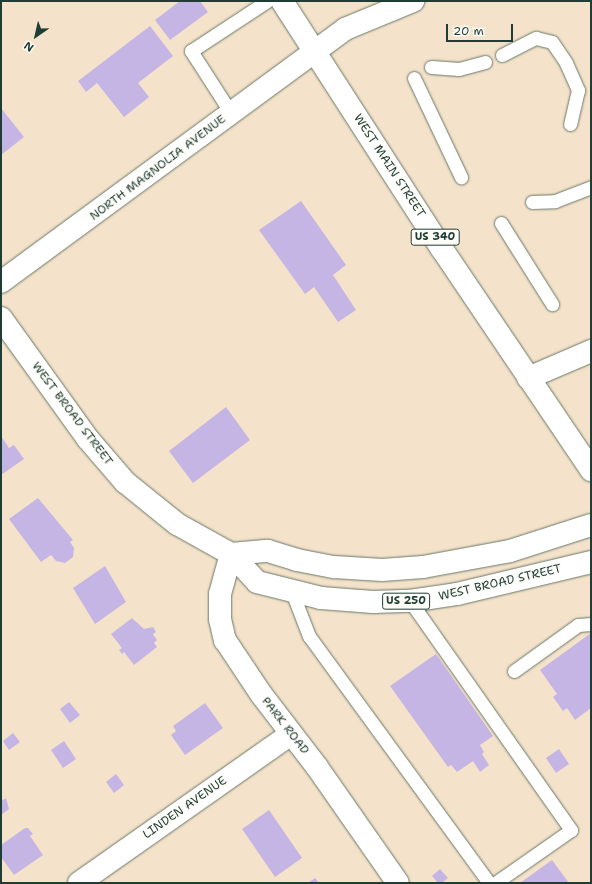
<!DOCTYPE html>
<html>
<head>
<meta charset="utf-8">
<style>
	body { margin:0 }
	#map { position:relative; width:592px; height:884px; overflow:hidden; background:#f4e3ca; font-family:"Shantell Sans",sans-serif }
	div>[style] { position:absolute }
	.building>* { inset:0; background:#c5b5e5 }
	.roads { filter:drop-shadow(0 0 1px #6a7768) drop-shadow(0 0 1px #6a7768) }
	.lane>* { height:13px; margin:-6.5px; padding:0 6.5px; transform-origin:6.5px; border-radius:6.5px; background:#fff }
	.street>* { height:22px; margin:-11px; padding:0 11px; transform-origin:11px; border-radius:11px; background:#fff }
	.primary>* { height:22px; margin:-11px; padding:0 11px; transform-origin:11px; border-radius:11px; background:#fff }
	span { translate:-50% -50%; white-space:nowrap; text-align:center; line-height:1.15; -webkit-text-stroke:3px #fdfcf7; paint-order:stroke }
	.shield-label span { padding:1px 3px; background:#fdfcf7; border:1px solid; border-radius:3px; -webkit-text-stroke-width:0 }
	.shield-label { font-size:11px; color:#1f3d34; font-weight:700 }
	.street-label { font-size:12px; color:#1f3d34 }
	.frame { position:absolute; inset:0; border:2px solid #1f3d34; pointer-events:none }
	.north { position:absolute; left:16px; top:16px; width:40px; height:40px; -webkit-text-stroke:3px #fdfcf7; paint-order:stroke; rotate:214deg; font-size:11px; font-weight:700; line-height:16px; text-align:center; color:#1f3d34 }
	.north::after { content:''; display:block; margin:auto; width:14px; height:18px; background:#1f3d34; clip-path:polygon(50% 0,100% 100%,50% 72%,0 100%) }
	.scale { position:absolute; left:446px; top:24px; width:67px; height:18px; box-sizing:border-box; border:2px solid #1f3d34; border-top:0; padding-left:5px; font-size:12px; line-height:14px; white-space:nowrap; color:#1f3d34; -webkit-text-stroke:3px #fdfcf7; paint-order:stroke }
</style>
</head>
<body>
<div id="map">
	<div class="building">
		<div style="clip-path:polygon(180px 1px,200px 1px,208px 12px,170px 40px,155px 20px)"></div>
		<div style="clip-path:polygon(150px 26px,173px 56px,138px 83px,149px 97px,124px 117px,97px 83px,86px 92px,78px 81px)"></div>
		<div style="clip-path:polygon(1px 108px,24px 137px,1px 155px)"></div>
		<div style="clip-path:polygon(301px 201px,346px 265px,333px 275px,356px 310px,338px 322px,314px 287px,305px 294px,259px 230px)"></div>
		<div style="clip-path:polygon(226px 407px,250px 440px,193px 483px,169px 451px)"></div>
		<div style="clip-path:polygon(1px 436px,9px 448px,14px 445px,24px 459px,1px 475px)"></div>
		<div style="clip-path:polygon(38px 498px,73px 540px,70px 542px,74px 548px,73px 557px,65px 563px,56px 561px,51px 555px,41px 562px,9px 519px)"></div>
		<div style="clip-path:polygon(105px 566px,126px 602px,95px 624px,73px 588px)"></div>
		<div style="clip-path:polygon(132px 618px,144px 629px,153px 627px,156px 632px,153px 634px,157px 640px,154px 643px,157px 647px,134px 665px,124px 652px,122px 654px,119px 650px,122px 648px,111px 634px)"></div>
		<div style="clip-path:polygon(591px 633px,591px 708px,575px 720px,567px 708px,563px 711px,553px 697px,557px 694px,540px 670px)"></div>
		<div style="clip-path:polygon(436px 654px,493px 736px,480px 745px,484px 752px,482px 754px,489px 765px,480px 772px,473px 761px,457px 772px,451px 765px,448px 767px,390px 686px)"></div>
		<div style="clip-path:polygon(69px 702px,80px 715px,70px 723px,60px 709px)"></div>
		<div style="clip-path:polygon(205px 703px,223px 728px,185px 755px,171px 735px,176px 731px,173px 726px)"></div>
		<div style="clip-path:polygon(13px 733px,20px 742px,9px 750px,3px 741px)"></div>
		<div style="clip-path:polygon(64px 741px,76px 759px,63px 768px,51px 750px)"></div>
		<div style="clip-path:polygon(559px 749px,569px 764px,556px 773px,546px 758px)"></div>
		<div style="clip-path:polygon(116px 774px,124px 785px,114px 793px,106px 782px)"></div>
		<div style="clip-path:polygon(1px 798px,3px 800px,6px 798px,9px 809px,1px 815px)"></div>
		<div style="clip-path:polygon(269px 810px,302px 858px,275px 877px,242px 829px)"></div>
		<div style="clip-path:polygon(25px 828px,28px 828px,33px 834px,30px 836px,43px 855px,14px 875px,1px 857px,1px 845px)"></div>
		<div style="clip-path:polygon(552px 860px,569px 883px,520px 883px)"></div>
		<div style="clip-path:polygon(440px 869px,448px 878px,442px 883px,438px 883px,432px 876px)"></div>
		<div style="clip-path:polygon(315px 878px,319px 883px,308px 883px)"></div>
	</div>
	<div class="roads">
		<div class="lane">
			<div style="left:502px;top:55px;width:38px;rotate:-27deg"></div>
			<div style="left:536px;top:38px;width:16px;rotate:14deg"></div>
			<div style="left:552px;top:42px;width:25px;rotate:56deg"></div>
			<div style="left:566px;top:63px;width:30px;rotate:66deg"></div>
			<div style="left:578px;top:90px;width:35px;rotate:103deg"></div>
			<div style="left:431px;top:67px;width:28px;rotate:4deg"></div>
			<div style="left:459px;top:69px;width:27px;rotate:-15deg"></div>
			<div style="left:414px;top:78px;width:110px;rotate:64.6deg"></div>
			<div style="left:231px;top:113px;width:74px;rotate:-122.8deg"></div>
			<div style="left:191px;top:51px;width:91px;rotate:-33.3deg"></div>
			<div style="left:532px;top:202px;width:23px;rotate:-2deg"></div>
			<div style="left:555px;top:201px;width:39px;rotate:-21deg"></div>
			<div style="left:501px;top:223px;width:96px;rotate:57.8deg"></div>
			<div style="left:292px;top:592px;width:47px;rotate:68.9deg"></div>
			<div style="left:309px;top:636px;width:306px;rotate:53.9deg"></div>
			<div style="left:410px;top:601px;width:280px;rotate:54.9deg"></div>
			<div style="left:571px;top:830px;width:93px;rotate:145.1deg"></div>
			<div style="left:514px;top:671px;width:79px;rotate:-35.7deg"></div>
			<div style="left:578px;top:625px;width:13px;rotate:-4deg"></div>
		</div>
		<div class="street">
			<div style="left:1px;top:282px;width:427px;rotate:-36.3deg"></div>
			<div style="left:345px;top:29px;width:74px;rotate:-22.4deg"></div>
			<div style="left:528px;top:378px;width:69px;rotate:-23.2deg"></div>
			<div style="left:231px;top:554px;width:41px;rotate:105.4deg"></div>
			<div style="left:220px;top:594px;width:25px;rotate:90deg"></div>
			<div style="left:220px;top:619px;width:22px;rotate:77deg"></div>
			<div style="left:225px;top:640px;width:65px;rotate:56.3deg"></div>
			<div style="left:261px;top:694px;width:92px;rotate:52.5deg"></div>
			<div style="left:317px;top:767px;width:141px;rotate:55.1deg"></div>
			<div style="left:79px;top:883px;width:259px;rotate:-35.1deg"></div>
		</div>
		<div class="primary">
			<div style="left:282px;top:1px;width:295px;rotate:57.2deg"></div>
			<div style="left:442px;top:249px;width:267px;rotate:56deg"></div>
			<div style="left:1px;top:318px;width:149px;rotate:54.3deg"></div>
			<div style="left:88px;top:439px;width:57px;rotate:49.3deg"></div>
			<div style="left:125px;top:482px;width:67px;rotate:38.9deg"></div>
			<div style="left:177px;top:524px;width:62px;rotate:29.1deg"></div>
			<div style="left:231px;top:554px;width:38px;rotate:47deg"></div>
			<div style="left:257px;top:582px;width:66px;rotate:14deg"></div>
			<div style="left:321px;top:598px;width:52px;rotate:4.4deg"></div>
			<div style="left:373px;top:602px;width:37px;rotate:-2deg"></div>
			<div style="left:410px;top:601px;width:48px;rotate:-8.5deg"></div>
			<div style="left:457px;top:594px;width:138px;rotate:-13.4deg"></div>
			<div style="left:231px;top:554px;width:37px;rotate:-5deg"></div>
			<div style="left:268px;top:551px;width:30px;rotate:17deg"></div>
			<div style="left:297px;top:560px;width:38px;rotate:11deg"></div>
			<div style="left:334px;top:567px;width:48px;rotate:3.6deg"></div>
			<div style="left:382px;top:570px;width:41px;rotate:-4.2deg"></div>
			<div style="left:423px;top:567px;width:88px;rotate:-10.4deg"></div>
			<div style="left:510px;top:551px;width:85px;rotate:-17.8deg"></div>
		</div>
	</div>
	<div class="shield-label">
		<span style="left:435px;top:237px">US 340</span>
		<span style="left:406px;top:601px">US 250</span>
	</div>
	<div class="street-label">
		<span style="left:389px;top:166px;rotate:57deg">WEST MAIN STREET</span>
		<span style="left:158px;top:168px;rotate:-37deg">NORTH MAGNOLIA AVENUE</span>
		<span style="left:72px;top:414px;rotate:53deg">WEST BROAD STREET</span>
		<span style="left:500px;top:583px;rotate:-13deg">WEST BROAD STREET</span>
		<span style="left:285px;top:726px;rotate:52deg">PARK ROAD</span>
		<span style="left:185px;top:808px;rotate:-35deg">LINDEN AVENUE</span>
	</div>
	<div class="frame"></div>
	<div class="north">N</div>
	<div class="scale">20 m</div>
</div>
</body>
</html>
